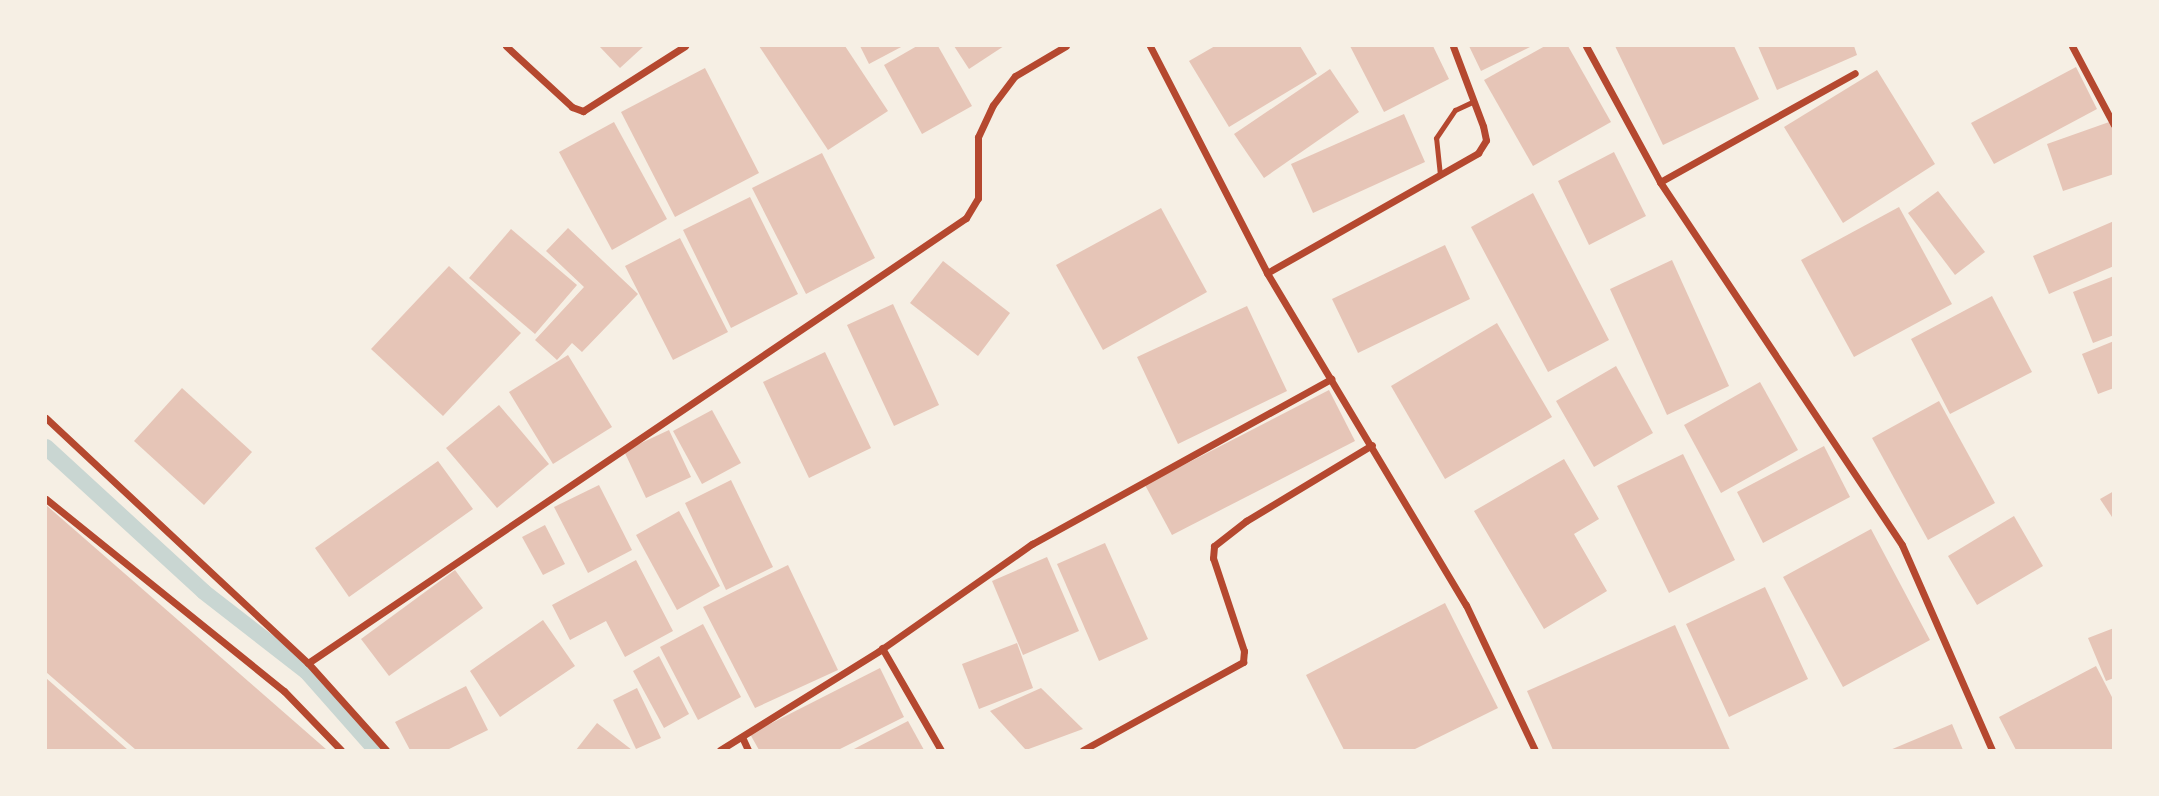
<!DOCTYPE html>
<html>
<head>
<meta charset="utf-8">
<style>
	body { margin:0 }
	#map { position:relative; width:2159px; height:796px; overflow:hidden; background:#f6efe4; font-family:"Archivo Narrow",sans-serif }
	div>[style] { position:absolute }
	.stream>* { height:16px; margin:-8px; padding:0 8px; transform-origin:8px; border-radius:8px; background:#c9d6d2 }
	.building>* { inset:0; background:#e6c5b7 }
	.service>* { height:5px; margin:-2.5px; padding:0 2.5px; transform-origin:2.5px; border-radius:2.5px; background:#b5482f }
	.minor>* { height:7px; margin:-3.5px; padding:0 3.5px; transform-origin:3.5px; border-radius:3.5px; background:#b5482f }
	span { translate:-50% -50%; white-space:nowrap; text-align:center; line-height:1.15; -webkit-text-stroke:7px #f6efe4; paint-order:stroke }
	.frame { position:absolute; inset:0; border:47px solid #f6efe4; pointer-events:none }
</style>
</head>
<body>
<div id="map">
	<div class="stream">
		<div style="left:46px;top:447px;width:214px;rotate:42.5deg"></div>
		<div style="left:204px;top:592px;width:129px;rotate:37.8deg"></div>
		<div style="left:306px;top:671px;width:106px;rotate:48.5deg"></div>
	</div>
	<div class="building">
		<div style="clip-path:polygon(599px 46px,644px 46px,620px 68px)"></div>
		<div style="clip-path:polygon(759px 46px,845px 46px,888px 111px,828px 150px)"></div>
		<div style="clip-path:polygon(860px 46px,903px 46px,869px 64px)"></div>
		<div style="clip-path:polygon(917px 46px,938px 46px,972px 106px,922px 134px,884px 65px)"></div>
		<div style="clip-path:polygon(954px 46px,1004px 46px,969px 69px)"></div>
		<div style="clip-path:polygon(1215px 46px,1300px 46px,1317px 74px,1229px 127px,1189px 61px)"></div>
		<div style="clip-path:polygon(1350px 46px,1433px 46px,1449px 79px,1384px 112px)"></div>
		<div style="clip-path:polygon(1469px 46px,1532px 46px,1481px 71px)"></div>
		<div style="clip-path:polygon(1545px 46px,1568px 46px,1611px 122px,1533px 166px,1484px 80px)"></div>
		<div style="clip-path:polygon(1615px 46px,1734px 46px,1759px 99px,1663px 145px)"></div>
		<div style="clip-path:polygon(1758px 46px,1854px 46px,1857px 55px,1777px 90px)"></div>
		<div style="clip-path:polygon(2076px 67px,2097px 109px,1994px 164px,1971px 123px)"></div>
		<div style="clip-path:polygon(705px 68px,759px 173px,675px 217px,621px 112px)"></div>
		<div style="clip-path:polygon(1330px 69px,1359px 112px,1264px 178px,1234px 134px)"></div>
		<div style="clip-path:polygon(1877px 70px,1935px 164px,1843px 223px,1784px 127px)"></div>
		<div style="clip-path:polygon(1404px 114px,1425px 162px,1313px 213px,1291px 164px)"></div>
		<div style="clip-path:polygon(2112px 121px,2114px 174px,2063px 191px,2047px 144px)"></div>
		<div style="clip-path:polygon(614px 122px,667px 219px,612px 250px,559px 152px)"></div>
		<div style="clip-path:polygon(1614px 152px,1646px 216px,1589px 245px,1558px 181px)"></div>
		<div style="clip-path:polygon(822px 153px,875px 258px,806px 294px,752px 188px)"></div>
		<div style="clip-path:polygon(1938px 191px,1985px 252px,1955px 275px,1908px 213px)"></div>
		<div style="clip-path:polygon(1533px 193px,1609px 340px,1548px 372px,1471px 227px)"></div>
		<div style="clip-path:polygon(750px 197px,798px 294px,731px 328px,683px 230px)"></div>
		<div style="clip-path:polygon(1899px 207px,1952px 304px,1854px 357px,1801px 260px)"></div>
		<div style="clip-path:polygon(1161px 208px,1207px 292px,1103px 350px,1056px 265px)"></div>
		<div style="clip-path:polygon(2114px 221px,2114px 266px,2049px 294px,2033px 256px)"></div>
		<div style="clip-path:polygon(568px 228px,638px 294px,582px 352px,572px 343px,557px 360px,535px 340px,584px 287px,546px 251px)"></div>
		<div style="clip-path:polygon(511px 229px,577px 285px,535px 334px,469px 278px)"></div>
		<div style="clip-path:polygon(680px 238px,728px 332px,673px 360px,625px 266px)"></div>
		<div style="clip-path:polygon(1445px 245px,1470px 299px,1358px 353px,1332px 299px)"></div>
		<div style="clip-path:polygon(1672px 260px,1729px 386px,1667px 415px,1610px 289px)"></div>
		<div style="clip-path:polygon(943px 261px,1010px 313px,978px 356px,910px 303px)"></div>
		<div style="clip-path:polygon(449px 266px,521px 333px,443px 416px,371px 349px)"></div>
		<div style="clip-path:polygon(2114px 276px,2114px 335px,2093px 343px,2073px 292px)"></div>
		<div style="clip-path:polygon(1992px 296px,2032px 372px,1950px 414px,1911px 339px)"></div>
		<div style="clip-path:polygon(893px 304px,939px 405px,894px 426px,847px 325px)"></div>
		<div style="clip-path:polygon(1247px 306px,1287px 391px,1178px 444px,1137px 357px)"></div>
		<div style="clip-path:polygon(1497px 323px,1552px 417px,1445px 479px,1391px 386px)"></div>
		<div style="clip-path:polygon(2114px 341px,2114px 388px,2098px 394px,2082px 354px)"></div>
		<div style="clip-path:polygon(825px 352px,871px 448px,809px 478px,763px 382px)"></div>
		<div style="clip-path:polygon(568px 355px,612px 427px,553px 464px,509px 392px)"></div>
		<div style="clip-path:polygon(1616px 366px,1653px 433px,1594px 467px,1556px 401px)"></div>
		<div style="clip-path:polygon(1760px 382px,1798px 450px,1721px 493px,1684px 425px)"></div>
		<div style="clip-path:polygon(182px 388px,252px 452px,204px 505px,134px 441px)"></div>
		<div style="clip-path:polygon(1329px 390px,1355px 441px,1172px 535px,1145px 485px)"></div>
		<div style="clip-path:polygon(1939px 401px,1995px 503px,1928px 540px,1872px 438px)"></div>
		<div style="clip-path:polygon(499px 405px,549px 464px,497px 508px,446px 448px)"></div>
		<div style="clip-path:polygon(712px 410px,741px 463px,702px 484px,673px 431px)"></div>
		<div style="clip-path:polygon(669px 430px,691px 477px,646px 498px,624px 451px)"></div>
		<div style="clip-path:polygon(1824px 446px,1850px 497px,1763px 543px,1737px 492px)"></div>
		<div style="clip-path:polygon(1683px 454px,1735px 560px,1669px 593px,1617px 486px)"></div>
		<div style="clip-path:polygon(1564px 459px,1599px 519px,1574px 534px,1607px 591px,1544px 629px,1474px 511px)"></div>
		<div style="clip-path:polygon(438px 461px,473px 509px,349px 597px,315px 548px)"></div>
		<div style="clip-path:polygon(731px 480px,773px 567px,726px 590px,685px 503px)"></div>
		<div style="clip-path:polygon(599px 485px,632px 550px,588px 573px,554px 507px)"></div>
		<div style="clip-path:polygon(2114px 491px,2114px 520px,2100px 499px)"></div>
		<div style="clip-path:polygon(46px 505px,327px 750px,136px 750px,46px 672px)"></div>
		<div style="clip-path:polygon(679px 511px,720px 586px,677px 610px,636px 535px)"></div>
		<div style="clip-path:polygon(2014px 516px,2043px 566px,1977px 605px,1948px 556px)"></div>
		<div style="clip-path:polygon(545px 525px,565px 564px,543px 575px,522px 537px)"></div>
		<div style="clip-path:polygon(1871px 529px,1930px 640px,1843px 687px,1783px 577px)"></div>
		<div style="clip-path:polygon(1105px 543px,1148px 639px,1099px 661px,1057px 564px)"></div>
		<div style="clip-path:polygon(1047px 557px,1079px 631px,1023px 655px,992px 581px)"></div>
		<div style="clip-path:polygon(636px 560px,673px 631px,625px 657px,606px 621px,570px 640px,552px 605px)"></div>
		<div style="clip-path:polygon(788px 565px,838px 670px,755px 708px,703px 607px)"></div>
		<div style="clip-path:polygon(455px 570px,483px 608px,389px 676px,361px 639px)"></div>
		<div style="clip-path:polygon(1765px 587px,1808px 679px,1729px 717px,1686px 624px)"></div>
		<div style="clip-path:polygon(1445px 603px,1498px 708px,1413px 750px,1344px 750px,1306px 675px)"></div>
		<div style="clip-path:polygon(543px 620px,575px 666px,500px 717px,470px 671px)"></div>
		<div style="clip-path:polygon(703px 624px,741px 697px,698px 720px,660px 647px)"></div>
		<div style="clip-path:polygon(1675px 625px,1730px 750px,1553px 750px,1527px 691px)"></div>
		<div style="clip-path:polygon(2114px 628px,2114px 678px,2106px 681px,2088px 638px)"></div>
		<div style="clip-path:polygon(1017px 643px,1033px 688px,979px 709px,962px 664px)"></div>
		<div style="clip-path:polygon(659px 656px,689px 714px,664px 728px,633px 671px)"></div>
		<div style="clip-path:polygon(2096px 666px,2114px 701px,2114px 750px,2016px 750px,1999px 717px)"></div>
		<div style="clip-path:polygon(880px 668px,904px 717px,838px 750px,759px 750px,750px 734px)"></div>
		<div style="clip-path:polygon(46px 678px,128px 750px,46px 750px)"></div>
		<div style="clip-path:polygon(466px 686px,488px 730px,447px 750px,410px 750px,395px 722px)"></div>
		<div style="clip-path:polygon(637px 688px,661px 738px,636px 749px,613px 700px)"></div>
		<div style="clip-path:polygon(1041px 688px,1083px 729px,1026px 750px,990px 711px)"></div>
		<div style="clip-path:polygon(908px 721px,924px 750px,852px 750px)"></div>
		<div style="clip-path:polygon(597px 723px,632px 750px,576px 750px)"></div>
		<div style="clip-path:polygon(1952px 724px,1963px 750px,1890px 750px)"></div>
	</div>
	<div class="service">
		<div style="left:1440px;top:175px;width:37px;rotate:-96deg"></div>
		<div style="left:1436px;top:138px;width:34px;rotate:-56deg"></div>
		<div style="left:1455px;top:110px;width:21px;rotate:-25deg"></div>
	</div>
	<div class="minor">
		<div style="left:506px;top:46px;width:90px;rotate:42.7deg"></div>
		<div style="left:572px;top:107px;width:12px;rotate:20deg"></div>
		<div style="left:583px;top:111px;width:121px;rotate:-32.5deg"></div>
		<div style="left:1150px;top:46px;width:255px;rotate:62.7deg"></div>
		<div style="left:1267px;top:273px;width:387px;rotate:59.1deg"></div>
		<div style="left:1466px;top:605px;width:161px;rotate:64.6deg"></div>
		<div style="left:1586px;top:46px;width:155px;rotate:61.4deg"></div>
		<div style="left:1660px;top:182px;width:436px;rotate:56.3deg"></div>
		<div style="left:1902px;top:545px;width:224px;rotate:66.3deg"></div>
		<div style="left:2072px;top:46px;width:89px;rotate:62deg"></div>
		<div style="left:1660px;top:182px;width:223px;rotate:-29.2deg"></div>
		<div style="left:1267px;top:273px;width:243px;rotate:-29.6deg"></div>
		<div style="left:1478px;top:153px;width:15px;rotate:-58deg"></div>
		<div style="left:1486px;top:140px;width:14px;rotate:-102deg"></div>
		<div style="left:1483px;top:126px;width:85px;rotate:-110.6deg"></div>
		<div style="left:46px;top:418px;width:359px;rotate:43.1deg"></div>
		<div style="left:308px;top:663px;width:117px;rotate:48.1deg"></div>
		<div style="left:46px;top:499px;width:306px;rotate:38.9deg"></div>
		<div style="left:284px;top:691px;width:82px;rotate:46deg"></div>
		<div style="left:882px;top:648px;width:118px;rotate:60deg"></div>
		<div style="left:308px;top:663px;width:794px;rotate:-34.07deg"></div>
		<div style="left:966px;top:218px;width:23px;rotate:-59deg"></div>
		<div style="left:978px;top:198px;width:61px;rotate:-90deg"></div>
		<div style="left:978px;top:137px;width:35px;rotate:-65deg"></div>
		<div style="left:993px;top:105px;width:36px;rotate:-53deg"></div>
		<div style="left:1015px;top:76px;width:59px;rotate:-30.5deg"></div>
		<div style="left:742px;top:737px;width:14px;rotate:65deg"></div>
		<div style="left:720px;top:750px;width:187px;rotate:-31.9deg"></div>
		<div style="left:879px;top:651px;width:187px;rotate:-35deg"></div>
		<div style="left:1032px;top:544px;width:342px;rotate:-28.9deg"></div>
		<div style="left:1083px;top:750px;width:183px;rotate:-28.8deg"></div>
		<div style="left:1243px;top:662px;width:11px;rotate:-85deg"></div>
		<div style="left:1244px;top:651px;width:98px;rotate:-108.4deg"></div>
		<div style="left:1213px;top:558px;width:12px;rotate:-85deg"></div>
		<div style="left:1214px;top:546px;width:41px;rotate:-38deg"></div>
		<div style="left:1246px;top:521px;width:147px;rotate:-31.1deg"></div>
	</div>
	<div class="frame"></div>
</div>
</body>
</html>
